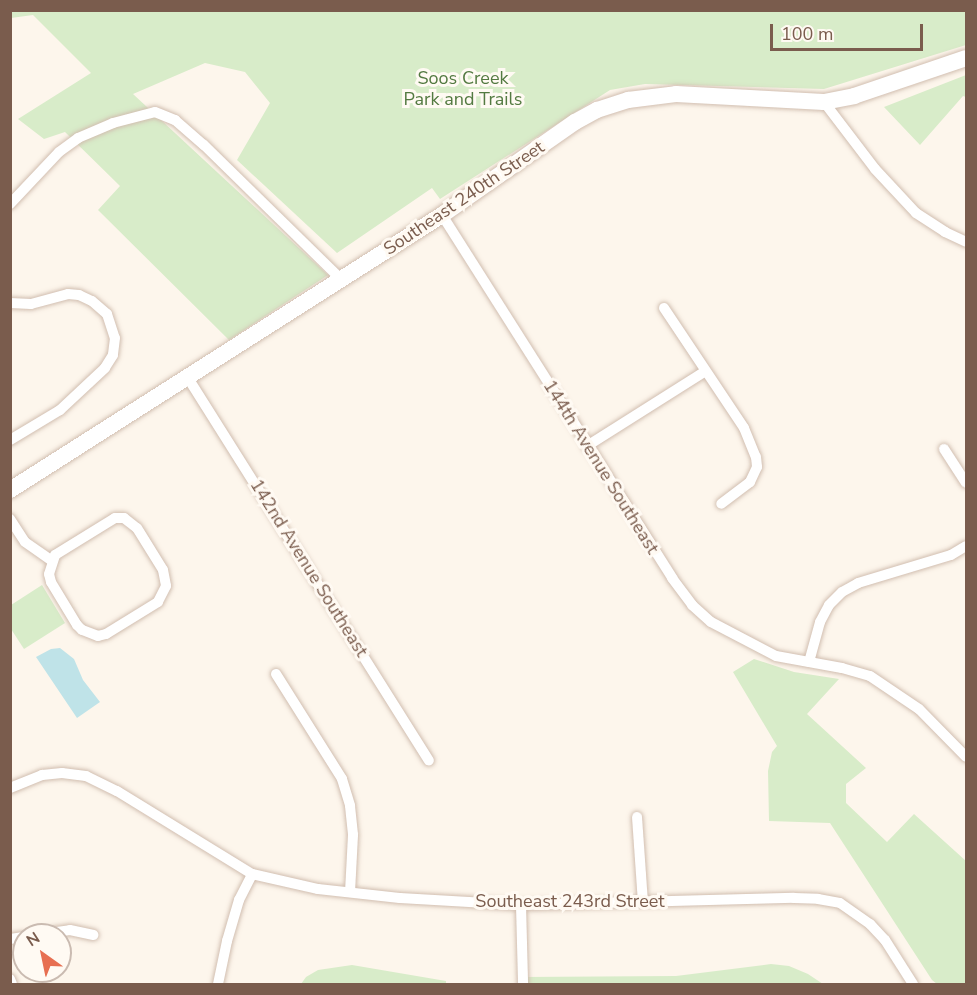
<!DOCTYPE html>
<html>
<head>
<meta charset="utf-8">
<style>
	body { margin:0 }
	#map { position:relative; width:977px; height:995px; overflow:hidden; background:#fdf6ec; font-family:"Nunito Sans",sans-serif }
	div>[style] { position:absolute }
	.green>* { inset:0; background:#d8ecc9 }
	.water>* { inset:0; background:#bfe3e8 }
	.roads { filter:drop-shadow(0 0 2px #d1beb0) drop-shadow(0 0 2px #d1beb0) }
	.street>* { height:10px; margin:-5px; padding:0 5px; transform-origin:5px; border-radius:5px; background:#fff }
	.secondary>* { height:16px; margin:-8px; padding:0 8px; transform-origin:8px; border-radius:8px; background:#fff }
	span { translate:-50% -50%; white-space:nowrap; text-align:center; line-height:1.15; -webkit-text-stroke:6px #fffaf3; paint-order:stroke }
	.park-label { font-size:18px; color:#537a41 }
	.street-label { font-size:18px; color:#7a5c4d }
	.frame { position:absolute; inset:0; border:12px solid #7a5c4d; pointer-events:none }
	.north { position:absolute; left:12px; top:923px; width:60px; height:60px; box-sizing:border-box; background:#fffaf3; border:2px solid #cabbb1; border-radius:50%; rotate:327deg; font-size:16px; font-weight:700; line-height:24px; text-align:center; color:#7a5c4d }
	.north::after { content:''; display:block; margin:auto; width:21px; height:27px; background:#e76f51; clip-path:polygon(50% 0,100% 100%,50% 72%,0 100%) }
	.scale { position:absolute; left:770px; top:24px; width:153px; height:27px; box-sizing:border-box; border:3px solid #7a5c4d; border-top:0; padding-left:8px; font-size:18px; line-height:21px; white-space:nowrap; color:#7a5c4d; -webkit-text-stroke:4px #fffaf3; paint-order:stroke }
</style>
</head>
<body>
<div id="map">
	<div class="green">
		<div style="clip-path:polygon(966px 10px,966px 45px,824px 89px,645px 84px,610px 90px,440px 199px,432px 188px,337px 253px,237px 160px,270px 103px,245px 72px,205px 63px,133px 94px,328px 275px,229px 340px,98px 210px,120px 186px,65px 132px,44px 139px,18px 119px,91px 73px,33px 15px,11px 18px,10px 11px)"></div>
		<div style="clip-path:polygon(966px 75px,966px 97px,963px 96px,920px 145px,884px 107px)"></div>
		<div style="clip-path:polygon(42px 585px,65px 623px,24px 649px,11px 629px,11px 605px)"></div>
		<div style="clip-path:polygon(754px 659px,794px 672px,839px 679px,807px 714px,866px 768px,846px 784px,846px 803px,887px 842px,914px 814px,966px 861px,966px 984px,937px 984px,932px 980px,830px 823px,769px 821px,768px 771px,772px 752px,777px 746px,733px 672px)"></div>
		<div style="clip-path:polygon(771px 964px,789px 966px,808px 974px,823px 984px,523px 984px,522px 977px,676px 976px)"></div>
		<div style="clip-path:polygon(352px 965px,446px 981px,446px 984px,301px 984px,306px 977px,318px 970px)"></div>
	</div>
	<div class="water">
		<div style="clip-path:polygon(60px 648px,74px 659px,83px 680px,100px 702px,77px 718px,36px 657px,51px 649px)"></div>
	</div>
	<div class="roads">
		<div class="street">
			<div style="left:824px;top:102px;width:84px;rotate:52.7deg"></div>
			<div style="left:875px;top:169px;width:60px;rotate:47deg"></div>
			<div style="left:916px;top:213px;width:35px;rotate:33deg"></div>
			<div style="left:945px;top:232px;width:23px;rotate:25deg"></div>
			<div style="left:10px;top:204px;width:71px;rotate:-46.7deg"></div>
			<div style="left:59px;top:152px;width:24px;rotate:-36deg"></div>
			<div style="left:78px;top:138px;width:38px;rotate:-23deg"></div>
			<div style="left:113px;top:123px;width:43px;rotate:-14.7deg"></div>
			<div style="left:155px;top:112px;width:22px;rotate:22deg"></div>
			<div style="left:175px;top:120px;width:38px;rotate:41deg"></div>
			<div style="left:204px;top:145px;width:192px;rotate:44.4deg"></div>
			<div style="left:442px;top:215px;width:430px;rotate:57.6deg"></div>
			<div style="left:672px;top:578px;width:34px;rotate:53deg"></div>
			<div style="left:692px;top:605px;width:25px;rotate:42deg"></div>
			<div style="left:711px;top:622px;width:73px;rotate:27.6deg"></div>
			<div style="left:776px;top:656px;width:67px;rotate:10.3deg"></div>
			<div style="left:842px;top:668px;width:29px;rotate:16deg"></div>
			<div style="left:870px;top:676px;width:59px;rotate:34deg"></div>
			<div style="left:919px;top:709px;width:67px;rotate:45.6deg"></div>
			<div style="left:10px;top:303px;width:21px;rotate:3deg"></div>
			<div style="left:31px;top:304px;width:38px;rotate:-15deg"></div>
			<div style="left:68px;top:294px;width:11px;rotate:5deg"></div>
			<div style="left:79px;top:295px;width:14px;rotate:25deg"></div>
			<div style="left:92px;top:301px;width:20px;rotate:41deg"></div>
			<div style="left:107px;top:314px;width:25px;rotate:72deg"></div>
			<div style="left:115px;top:338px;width:17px;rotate:97deg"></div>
			<div style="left:113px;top:355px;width:15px;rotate:122deg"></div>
			<div style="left:105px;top:368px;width:62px;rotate:137deg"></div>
			<div style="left:60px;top:410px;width:58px;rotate:149deg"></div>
			<div style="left:664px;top:308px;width:144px;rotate:56.3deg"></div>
			<div style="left:744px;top:428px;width:31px;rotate:68deg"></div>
			<div style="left:756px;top:457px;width:10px;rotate:84deg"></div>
			<div style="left:757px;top:467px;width:17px;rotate:115deg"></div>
			<div style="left:750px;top:482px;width:36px;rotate:143deg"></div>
			<div style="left:188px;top:378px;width:452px;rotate:57.8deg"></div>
			<div style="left:587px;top:446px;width:138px;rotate:-32.3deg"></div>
			<div style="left:944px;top:449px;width:40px;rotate:57.1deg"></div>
			<div style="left:115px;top:518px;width:9px"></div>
			<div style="left:124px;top:518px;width:16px;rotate:38deg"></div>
			<div style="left:137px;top:528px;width:49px;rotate:58.2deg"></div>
			<div style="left:163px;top:570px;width:16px;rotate:79deg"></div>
			<div style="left:166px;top:586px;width:18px;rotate:117deg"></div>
			<div style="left:158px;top:602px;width:61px;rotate:148.4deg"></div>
			<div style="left:106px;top:634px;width:8px;rotate:166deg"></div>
			<div style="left:98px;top:636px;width:17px;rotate:-159deg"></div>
			<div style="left:82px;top:630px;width:7px;rotate:-135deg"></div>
			<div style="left:77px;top:625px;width:50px;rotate:-121.2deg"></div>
			<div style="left:51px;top:582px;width:8px;rotate:-104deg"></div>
			<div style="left:49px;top:574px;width:20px;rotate:-72deg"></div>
			<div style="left:55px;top:555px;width:70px;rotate:-31.7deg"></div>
			<div style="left:10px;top:519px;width:27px;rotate:57deg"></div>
			<div style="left:25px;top:542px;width:33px;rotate:35deg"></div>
			<div style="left:809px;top:662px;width:41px;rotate:-74.6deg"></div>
			<div style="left:820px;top:622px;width:19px;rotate:-62deg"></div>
			<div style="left:829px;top:605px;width:18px;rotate:-45deg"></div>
			<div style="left:842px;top:592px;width:18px;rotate:-29deg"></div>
			<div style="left:858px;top:583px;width:97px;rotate:-16.8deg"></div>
			<div style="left:951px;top:555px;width:17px;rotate:-31deg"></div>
			<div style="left:276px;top:674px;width:124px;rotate:57.8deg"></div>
			<div style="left:342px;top:779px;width:28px;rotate:73deg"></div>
			<div style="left:350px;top:806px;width:29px;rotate:84deg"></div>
			<div style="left:353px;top:835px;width:57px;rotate:93deg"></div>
			<div style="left:10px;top:788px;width:35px;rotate:-22deg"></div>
			<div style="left:42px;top:775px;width:20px;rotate:-6deg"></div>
			<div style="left:62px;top:773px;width:24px;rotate:7deg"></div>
			<div style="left:86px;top:776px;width:34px;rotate:26deg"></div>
			<div style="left:117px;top:791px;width:158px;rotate:31.6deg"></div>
			<div style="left:252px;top:874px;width:68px;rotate:12.8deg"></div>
			<div style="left:318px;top:889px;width:82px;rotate:6.3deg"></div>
			<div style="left:400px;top:898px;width:121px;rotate:3.3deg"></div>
			<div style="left:521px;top:905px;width:273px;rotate:-1.5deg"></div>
			<div style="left:794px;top:898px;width:24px;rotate:2deg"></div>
			<div style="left:818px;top:899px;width:22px;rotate:10deg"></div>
			<div style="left:840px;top:903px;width:37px;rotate:35deg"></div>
			<div style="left:870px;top:924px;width:22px;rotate:47deg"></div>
			<div style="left:885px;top:940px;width:52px;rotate:57.5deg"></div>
			<div style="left:637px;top:817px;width:85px;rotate:86deg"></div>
			<div style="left:521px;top:905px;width:79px;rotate:88.5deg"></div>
			<div style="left:35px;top:935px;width:35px;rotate:-8deg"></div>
			<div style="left:70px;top:930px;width:24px;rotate:12deg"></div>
			<div style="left:10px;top:939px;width:14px;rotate:-8deg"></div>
			<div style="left:10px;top:979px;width:5px;rotate:68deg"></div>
			<div style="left:218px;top:984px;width:44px;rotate:-78.2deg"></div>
			<div style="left:227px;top:941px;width:43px;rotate:-73.7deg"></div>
			<div style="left:239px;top:900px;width:29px;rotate:-63deg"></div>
		</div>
		<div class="secondary">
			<div style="left:10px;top:490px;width:512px;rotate:-32.48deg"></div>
			<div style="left:442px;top:215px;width:162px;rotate:-35deg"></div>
			<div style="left:575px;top:122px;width:25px;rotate:-29deg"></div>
			<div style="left:597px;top:110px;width:33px;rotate:-18deg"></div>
			<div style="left:628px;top:100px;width:48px;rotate:-7.1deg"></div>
			<div style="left:676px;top:94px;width:148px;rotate:3.1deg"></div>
			<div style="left:824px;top:102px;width:31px;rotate:-11deg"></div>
			<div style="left:854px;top:96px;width:118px;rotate:-18.7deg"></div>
		</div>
	</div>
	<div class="park-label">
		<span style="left:463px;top:89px">Soos Creek<br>Park and Trails</span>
	</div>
	<div class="street-label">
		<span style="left:464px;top:198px;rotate:-34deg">Southeast 240th Street</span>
		<span style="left:601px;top:467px;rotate:58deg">144th Avenue Southeast</span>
		<span style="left:309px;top:568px;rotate:58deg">142nd Avenue Southeast</span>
		<span style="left:570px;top:901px">Southeast 243rd Street</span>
	</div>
	<div class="frame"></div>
	<div class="north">N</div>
	<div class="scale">100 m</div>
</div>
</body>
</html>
